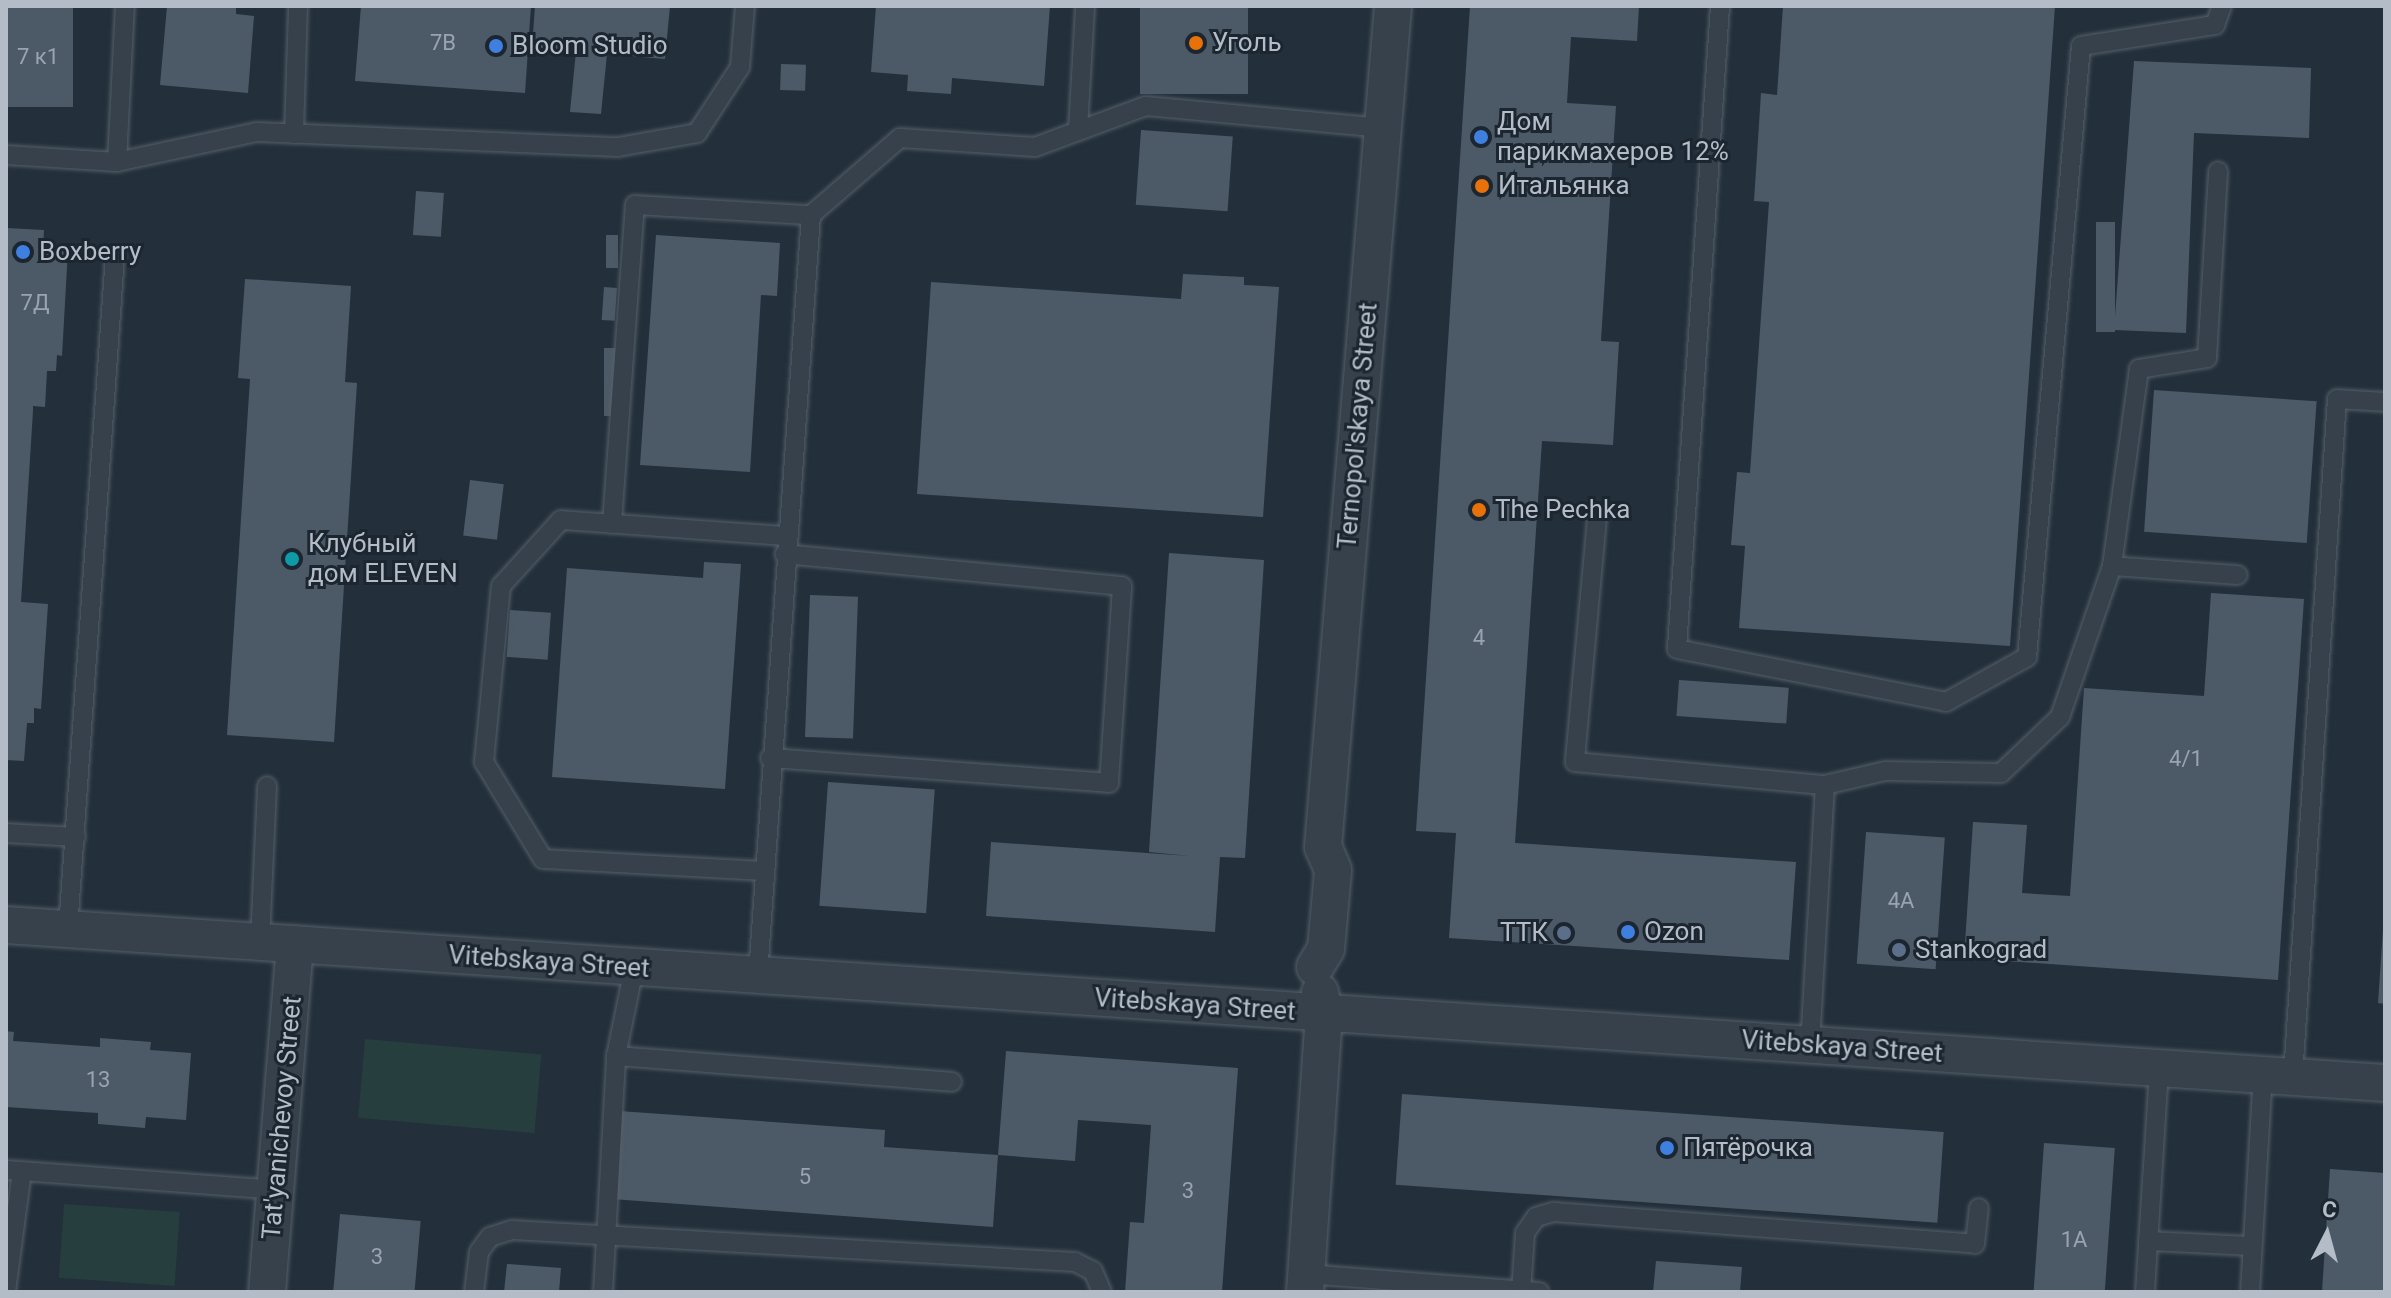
<!DOCTYPE html>
<html>
<head>
<meta charset="utf-8">
<style>
	body { margin:0 }
	#map { position:relative; width:2391px; height:1298px; overflow:hidden; background:#23303b; font-family:Roboto,sans-serif }
	div>[style] { position:absolute }
	.green>* { inset:0; background:#263e3d; transform-origin:0 0 }
	.building>* { inset:0; background:#4c5a67; transform-origin:0 0 }
	.roads { filter:drop-shadow(0 0 2px #555f69) drop-shadow(0 0 2px #555f69) }
	.lane>* { height:18px; margin:-9px; padding:0 9px; transform-origin:9px; border-radius:9px; background:#37414b }
	.street>* { height:36px; margin:-18px; padding:0 18px; transform-origin:18px; border-radius:18px; background:#37414b }
	.dots>* { width:22px; height:22px; translate:-50% -50%; box-sizing:border-box; border:4px solid #1c2630; border-radius:50% }
	span { translate:-50% -50%; white-space:nowrap; text-align:center; line-height:1.15; -webkit-text-stroke:6px #1c2630; paint-order:stroke }
	.number-label { font-size:22px; color:#99a4af }
	.number-label span { -webkit-text-stroke-width:0 }
	.poi-label { font-size:26px; color:#b3bcc7 }
	.left { translate:0 -50%; text-align:left }
	.right { translate:-100% -50%; text-align:right }
	.street-label { font-size:26px; color:#b3bcc7 }
	.frame { position:absolute; inset:0; border:8px solid #b3bcc7; pointer-events:none }
	.north { position:absolute; left:2287px; top:1194px; width:80px; height:80px; -webkit-text-stroke:6px #1c2630; paint-order:stroke; rotate:6deg; font-size:22px; font-weight:700; line-height:32px; text-align:center; color:#b3bcc7 }
	.north::after { content:''; display:block; margin:auto; width:28px; height:36px; background:#b3bcc7; clip-path:polygon(50% 0,100% 100%,50% 72%,0 100%) }
</style>
</head>
<body>
<div id="map">
	<div class="green">
		<div style="left:365px;top:1039px;width:177px;height:79px;rotate:5deg"></div>
		<div style="left:64px;top:1204px;width:116px;height:74px;rotate:4deg"></div>
	</div>
	<div class="building">
		<div style="left:6px;top:6px;width:67px;height:101px"></div>
		<div style="clip-path:polygon(167px 6px,236px 6px,236px 14px,254px 16px,248px 93px,160px 85px)"></div>
		<div style="clip-path:polygon(361px 6px,531px 6px,525px 93px,355px 81px)"></div>
		<div style="clip-path:polygon(535px 6px,670px 6px,665px 59px,607px 54px,601px 114px,570px 112px,576px 51px,532px 47px)"></div>
		<div style="clip-path:polygon(876px 6px,1050px 6px,1044px 86px,952px 78px,951px 94px,907px 91px,908px 75px,871px 72px)"></div>
		<div style="left:1140px;top:6px;width:108px;height:88px"></div>
		<div style="clip-path:polygon(1470px 6px,1639px 6px,1637px 41px,1571px 37px,1567px 103px,1616px 106px,1601px 341px,1619px 342px,1613px 445px,1542px 441px,1515px 843px,1796px 862px,1789px 960px,1449px 938px,1456px 833px,1416px 831px)"></div>
		<div style="clip-path:polygon(1783px 6px,2055px 6px,2010px 646px,1739px 628px,1745px 546px,1731px 545px,1737px 472px,1750px 473px,1769px 202px,1754px 201px,1761px 93px,1777px 95px)"></div>
		<div style="clip-path:polygon(2134px 61px,2311px 68px,2309px 138px,2194px 133px,2186px 333px,2114px 330px)"></div>
		<div style="left:781px;top:64px;width:25px;height:26px;rotate:2deg"></div>
		<div style="left:1141px;top:130px;width:92px;height:75px;rotate:4deg"></div>
		<div style="left:416px;top:191px;width:28px;height:44px;rotate:4deg"></div>
		<div style="left:2096px;top:222px;width:19px;height:110px"></div>
		<div style="clip-path:polygon(6px 228px,44px 230px,43px 248px,68px 250px,62px 356px,57px 355px,56px 371px,47px 371px,45px 407px,33px 406px,33px 411px,21px 602px,48px 604px,41px 709px,34px 708px,34px 723px,27px 723px,24px 761px,6px 760px)"></div>
		<div style="left:606px;top:235px;width:12px;height:33px"></div>
		<div style="clip-path:polygon(656px 235px,780px 243px,777px 296px,761px 295px,750px 472px,640px 465px)"></div>
		<div style="clip-path:polygon(1183px 274px,1244px 277px,1244px 285px,1279px 287px,1263px 517px,917px 494px,931px 282px,1181px 299px)"></div>
		<div style="clip-path:polygon(245px 279px,351px 286px,345px 382px,357px 383px,334px 742px,227px 735px,250px 379px,238px 378px)"></div>
		<div style="left:604px;top:287px;width:13px;height:33px;rotate:4deg"></div>
		<div style="left:604px;top:348px;width:13px;height:68px"></div>
		<div style="left:2154px;top:390px;width:163px;height:142px;rotate:4deg"></div>
		<div style="left:470px;top:480px;width:34px;height:56px;rotate:7deg"></div>
		<div style="clip-path:polygon(1169px 553px,1264px 560px,1245px 858px,1220px 857px,1215px 932px,986px 916px,991px 842px,1190px 856px,1149px 852px)"></div>
		<div style="clip-path:polygon(704px 562px,741px 564px,725px 789px,552px 777px,567px 568px,703px 578px)"></div>
		<div style="clip-path:polygon(2211px 593px,2304px 599px,2278px 980px,1964px 958px,1973px 822px,2027px 825px,2022px 893px,2070px 896px,2084px 688px,2204px 696px)"></div>
		<div style="left:810px;top:595px;width:48px;height:142px;rotate:2deg"></div>
		<div style="left:510px;top:610px;width:41px;height:47px;rotate:4deg"></div>
		<div style="left:1679px;top:680px;width:110px;height:36px;rotate:4deg"></div>
		<div style="left:828px;top:782px;width:107px;height:124px;rotate:4deg"></div>
		<div style="left:1866px;top:832px;width:79px;height:132px;rotate:4deg"></div>
		<div style="clip-path:polygon(2383px 929px,2385px 929px,2385px 1004px,2378px 1003px)"></div>
		<div style="clip-path:polygon(6px 1031px,14px 1032px,13px 1041px,100px 1047px,100px 1038px,151px 1042px,150px 1050px,191px 1053px,186px 1120px,146px 1117px,145px 1128px,98px 1124px,98px 1113px,6px 1107px)"></div>
		<div style="clip-path:polygon(1006px 1051px,1238px 1068px,1222px 1292px,1125px 1292px,1130px 1222px,1144px 1223px,1151px 1125px,1078px 1120px,1075px 1161px,998px 1155px)"></div>
		<div style="left:1402px;top:1094px;width:543px;height:91px;rotate:4deg"></div>
		<div style="clip-path:polygon(619px 1111px,885px 1130px,884px 1147px,998px 1155px,993px 1227px,612px 1199px)"></div>
		<div style="left:2044px;top:1143px;width:71px;height:149px;rotate:4deg"></div>
		<div style="clip-path:polygon(2330px 1169px,2385px 1173px,2385px 1292px,2322px 1292px)"></div>
		<div style="left:340px;top:1214px;width:81px;height:78px;rotate:5deg"></div>
		<div style="clip-path:polygon(1656px 1261px,1742px 1267px,1740px 1292px,1653px 1292px)"></div>
		<div style="clip-path:polygon(507px 1264px,561px 1268px,559px 1292px,504px 1292px)"></div>
	</div>
	<div class="roads">
		<div class="lane">
			<div style="left:1720px;top:6px;width:644px;rotate:93.83deg"></div>
			<div style="left:1677px;top:649px;width:274px;rotate:11.1deg"></div>
			<div style="left:1946px;top:702px;width:93px;rotate:-29.1deg"></div>
			<div style="left:2027px;top:657px;width:613px;rotate:-84.95deg"></div>
			<div style="left:2081px;top:46px;width:136px;rotate:-8.9deg"></div>
			<div style="left:2215px;top:25px;width:20px;rotate:-70deg"></div>
			<div style="left:1078px;top:129px;width:123px;rotate:-86.7deg"></div>
			<div style="left:294px;top:134px;width:128px;rotate:-88.2deg"></div>
			<div style="left:6px;top:155px;width:111px;rotate:3.6deg"></div>
			<div style="left:117px;top:162px;width:143px;rotate:-12.1deg"></div>
			<div style="left:257px;top:132px;width:361px;rotate:2.4deg"></div>
			<div style="left:618px;top:147px;width:80px;rotate:-10deg"></div>
			<div style="left:697px;top:133px;width:79px;rotate:-56.9deg"></div>
			<div style="left:740px;top:67px;width:61px;rotate:-85.3deg"></div>
			<div style="left:117px;top:162px;width:156px;rotate:-87.1deg"></div>
			<div style="left:1597px;top:518px;width:245px;rotate:95.2deg"></div>
			<div style="left:1575px;top:762px;width:251px;rotate:5.3deg"></div>
			<div style="left:1825px;top:785px;width:62px;rotate:-13.1deg"></div>
			<div style="left:1885px;top:771px;width:116px;rotate:1deg"></div>
			<div style="left:2001px;top:773px;width:81px;rotate:-43.5deg"></div>
			<div style="left:2060px;top:717px;width:160px;rotate:-71deg"></div>
			<div style="left:2112px;top:566px;width:199px;rotate:-82.2deg"></div>
			<div style="left:2139px;top:369px;width:69px;rotate:-9.2deg"></div>
			<div style="left:2207px;top:358px;width:187px;rotate:-86.6deg"></div>
			<div style="left:612px;top:524px;width:320px;rotate:-85.9deg"></div>
			<div style="left:635px;top:205px;width:176px;rotate:3.3deg"></div>
			<div style="left:2112px;top:566px;width:126px;rotate:4.1deg"></div>
			<div style="left:770px;top:758px;width:340px;rotate:4.2deg"></div>
			<div style="left:1109px;top:783px;width:197px;rotate:-86.2deg"></div>
			<div style="left:1122px;top:586px;width:339px;rotate:-174.6deg"></div>
			<div style="left:6px;top:833px;width:70px;rotate:3.3deg"></div>
			<div style="left:764px;top:871px;width:221px;rotate:-176.9deg"></div>
			<div style="left:543px;top:859px;width:114px;rotate:-121.3deg"></div>
			<div style="left:484px;top:762px;width:177px;rotate:-84.5deg"></div>
			<div style="left:501px;top:586px;width:89px;rotate:-47.7deg"></div>
			<div style="left:561px;top:520px;width:226px;rotate:4.1deg"></div>
			<div style="left:68px;top:929px;width:675px;rotate:-86.01deg"></div>
			<div style="left:260px;top:941px;width:155px;rotate:-87.4deg"></div>
			<div style="left:758px;top:975px;width:762px;rotate:-86.01deg"></div>
			<div style="left:811px;top:215px;width:118px;rotate:-40.9deg"></div>
			<div style="left:900px;top:138px;width:135px;rotate:3.8deg"></div>
			<div style="left:1035px;top:147px;width:118px;rotate:-20.3deg"></div>
			<div style="left:1146px;top:106px;width:238px;rotate:5.3deg"></div>
			<div style="left:1810px;top:1045px;width:260px;rotate:-86.7deg"></div>
			<div style="left:616px;top:1056px;width:337px;rotate:4.4deg"></div>
			<div style="left:2293px;top:1077px;width:679px;rotate:-86.29deg"></div>
			<div style="left:2337px;top:399px;width:48px;rotate:3.6deg"></div>
			<div style="left:6px;top:1170px;width:271px;rotate:4.2deg"></div>
			<div style="left:2148px;top:1241px;width:104px;rotate:2.8deg"></div>
			<div style="left:1306px;top:1274px;width:234px;rotate:4.4deg"></div>
			<div style="left:6px;top:1292px;width:122px;rotate:-82.5deg"></div>
			<div style="left:474px;top:1292px;width:40px;rotate:-82.9deg"></div>
			<div style="left:479px;top:1252px;width:19px;rotate:-54deg"></div>
			<div style="left:490px;top:1237px;width:23px;rotate:-18deg"></div>
			<div style="left:512px;top:1230px;width:564px;rotate:3.25deg"></div>
			<div style="left:1075px;top:1262px;width:20px;rotate:27deg"></div>
			<div style="left:1093px;top:1271px;width:23px;rotate:67deg"></div>
			<div style="left:603px;top:1292px;width:236px;rotate:-86.8deg"></div>
			<div style="left:616px;top:1056px;width:90px;rotate:-78.4deg"></div>
			<div style="left:1521px;top:1292px;width:59px;rotate:-86.1deg"></div>
			<div style="left:1525px;top:1233px;width:19px;rotate:-55deg"></div>
			<div style="left:1536px;top:1217px;width:19px;rotate:-16deg"></div>
			<div style="left:1554px;top:1212px;width:422px;rotate:4.3deg"></div>
			<div style="left:1975px;top:1244px;width:36px;rotate:-84deg"></div>
			<div style="left:2145px;top:1292px;width:224px;rotate:-86.4deg"></div>
			<div style="left:2250px;top:1292px;width:217px;rotate:-86.6deg"></div>
		</div>
		<div class="street">
			<div style="left:6px;top:925px;width:2384px;rotate:3.8deg"></div>
			<div style="left:1315px;top:967px;width:21px;rotate:-59deg"></div>
			<div style="left:1326px;top:949px;width:79px;rotate:-84.9deg"></div>
			<div style="left:1333px;top:870px;width:25px;rotate:-113deg"></div>
			<div style="left:1323px;top:847px;width:844px;rotate:-85.24deg"></div>
			<div style="left:267px;top:1292px;width:349px;rotate:-85.4deg"></div>
			<div style="left:1305px;top:1292px;width:280px;rotate:-86.1deg"></div>
			<div style="left:1324px;top:1013px;width:21px;rotate:-101deg"></div>
		</div>
	</div>
	<div class="dots">
		<div style="left:1196px;top:43px;background:#e8710a"></div>
		<div style="left:496px;top:46px;background:#3f7fe0"></div>
		<div style="left:1481px;top:137px;background:#3f7fe0"></div>
		<div style="left:1482px;top:186px;background:#e8710a"></div>
		<div style="left:23px;top:252px;background:#3f7fe0"></div>
		<div style="left:1479px;top:510px;background:#e8710a"></div>
		<div style="left:292px;top:559px;background:#0f9aa8"></div>
		<div style="left:1628px;top:932px;background:#3f7fe0"></div>
		<div style="left:1564px;top:933px;background:#5c6f8a"></div>
		<div style="left:1899px;top:950px;background:#5c6f8a"></div>
		<div style="left:1667px;top:1148px;background:#3f7fe0"></div>
	</div>
	<div class="number-label">
		<span style="left:443px;top:43px">7В</span>
		<span style="left:38px;top:57px">7 к1</span>
		<span style="left:35px;top:303px">7Д</span>
		<span style="left:1479px;top:638px">4</span>
		<span style="left:2186px;top:759px">4/1</span>
		<span style="left:1901px;top:901px">4А</span>
		<span style="left:98px;top:1080px">13</span>
		<span style="left:805px;top:1177px">5</span>
		<span style="left:1188px;top:1191px">3</span>
		<span style="left:2074px;top:1240px">1А</span>
		<span style="left:377px;top:1257px">3</span>
	</div>
	<div class="poi-label">
		<span class="left" style="left:1212px;top:43px">Уголь</span>
		<span class="left" style="left:512px;top:46px">Bloom Studio</span>
		<span class="left" style="left:1497px;top:137px">Дом<br>парикмахеров 12%</span>
		<span class="left" style="left:1498px;top:186px">Итальянка</span>
		<span class="left" style="left:39px;top:252px">Boxberry</span>
		<span class="left" style="left:1495px;top:510px">The Pechka</span>
		<span class="left" style="left:308px;top:559px">Клубный<br>дом ELEVEN</span>
		<span class="left" style="left:1644px;top:932px">Ozon</span>
		<span class="right" style="left:1548px;top:933px">ТТК</span>
		<span class="left" style="left:1915px;top:950px">Stankograd</span>
		<span class="left" style="left:1683px;top:1148px">Пятёрочка</span>
	</div>
	<div class="street-label">
		<span style="left:1358px;top:426px;rotate:-85deg">Ternopol'skaya Street</span>
		<span style="left:549px;top:962px;rotate:4deg">Vitebskaya Street</span>
		<span style="left:1195px;top:1005px;rotate:4deg">Vitebskaya Street</span>
		<span style="left:1842px;top:1047px;rotate:4deg">Vitebskaya Street</span>
		<span style="left:282px;top:1118px;rotate:-85deg">Tat'yanichevoy Street</span>
	</div>
	<div class="frame"></div>
	<div class="north">С</div>
</div>
</body>
</html>
